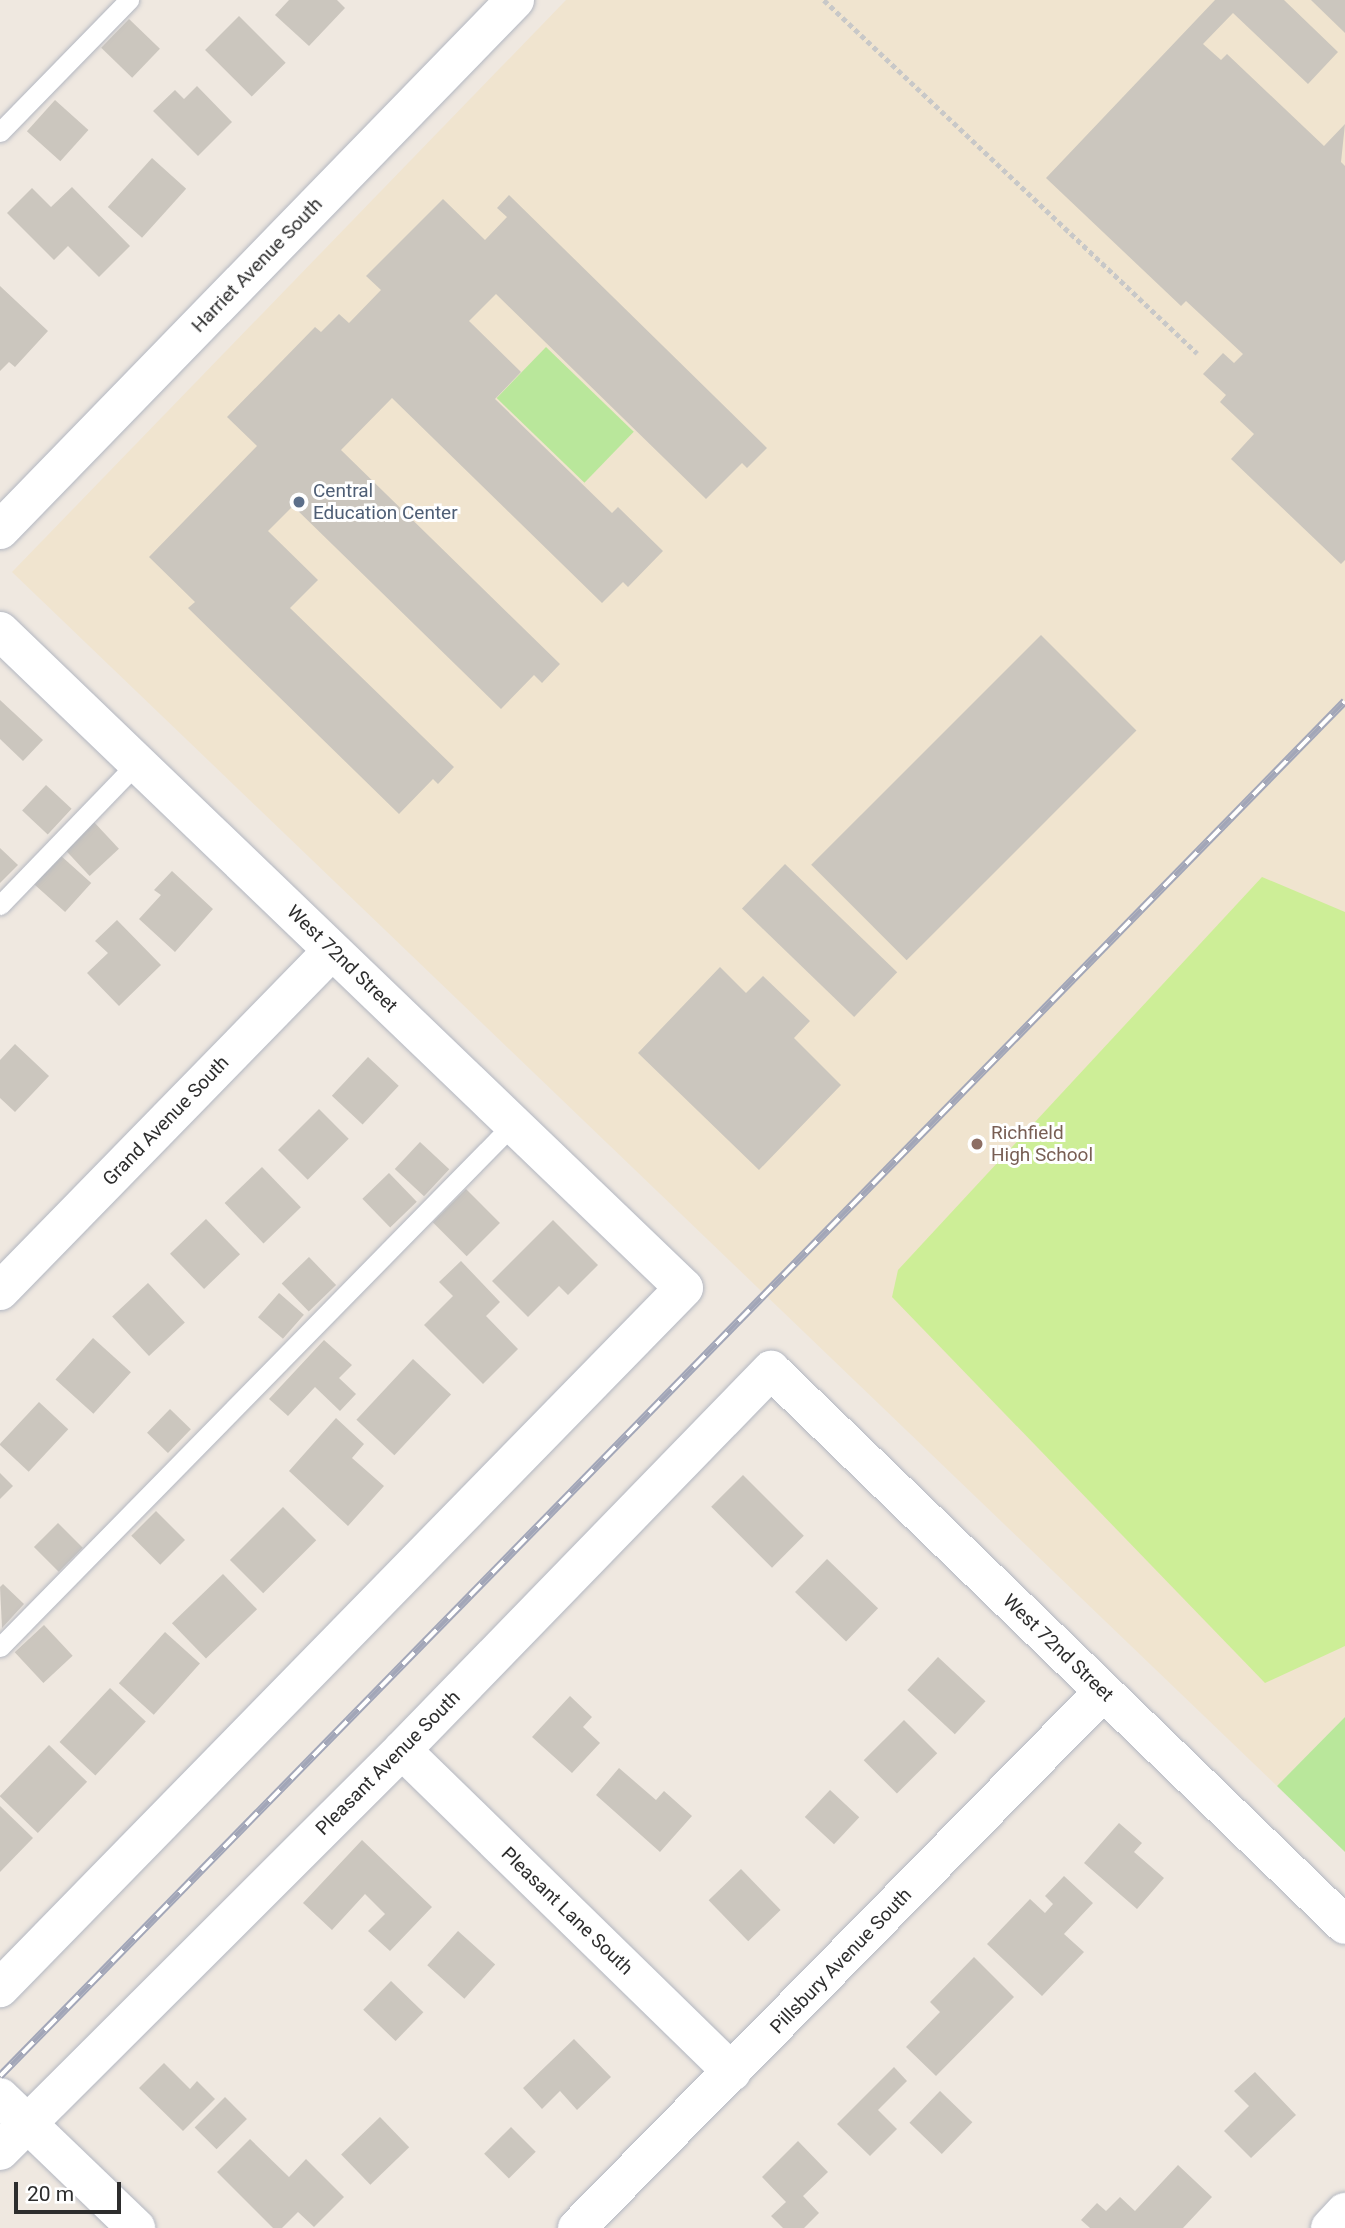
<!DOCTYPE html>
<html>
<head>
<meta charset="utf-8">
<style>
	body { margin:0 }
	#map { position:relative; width:1345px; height:2228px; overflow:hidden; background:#efe8e0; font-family:Roboto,sans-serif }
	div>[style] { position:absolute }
	.education>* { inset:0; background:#f0e4cf }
	.green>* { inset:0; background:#b9e79b; transform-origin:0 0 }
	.pitch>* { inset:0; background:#cdee97 }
	.building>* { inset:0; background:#cbc6be; transform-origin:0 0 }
	.path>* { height:4.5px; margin-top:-2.25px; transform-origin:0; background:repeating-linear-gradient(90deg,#c8c8c8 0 5px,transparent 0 8.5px) }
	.roads { filter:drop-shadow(0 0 2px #b3b7c1) drop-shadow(0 0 2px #b3b7c1) }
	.lane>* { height:19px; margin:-9.5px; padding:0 9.5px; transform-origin:9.5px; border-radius:9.5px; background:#fff }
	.street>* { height:38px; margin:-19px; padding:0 19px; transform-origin:19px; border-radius:19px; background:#fff }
	.secondary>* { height:38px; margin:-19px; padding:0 19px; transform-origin:19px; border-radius:19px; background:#fff }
	.rail>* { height:8px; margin-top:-4px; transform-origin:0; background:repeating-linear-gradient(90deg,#fff 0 16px,#a2a6b8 0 32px); box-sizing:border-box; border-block:2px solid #a2a6b8 }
	.dots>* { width:19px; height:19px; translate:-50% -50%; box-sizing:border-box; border:4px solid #fff; border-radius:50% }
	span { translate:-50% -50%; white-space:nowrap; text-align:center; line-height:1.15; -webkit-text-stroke:6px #fff; paint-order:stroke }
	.street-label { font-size:19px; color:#2d2d2d }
	.service-label { font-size:19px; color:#4e5e75 }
	.left { translate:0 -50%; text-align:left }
	.education-label { font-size:19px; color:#785e54 }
	.scale { position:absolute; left:14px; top:2182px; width:107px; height:32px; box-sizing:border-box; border:4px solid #2d2d2d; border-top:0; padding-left:9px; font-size:21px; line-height:24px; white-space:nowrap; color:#2d2d2d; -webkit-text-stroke:5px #fff; paint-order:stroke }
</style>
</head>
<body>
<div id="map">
	<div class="education">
		<div style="clip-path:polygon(566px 0,1345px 0,1345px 1717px,1277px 1786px,12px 572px)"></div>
	</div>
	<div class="green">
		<div style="left:546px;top:347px;width:122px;height:71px;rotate:44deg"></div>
		<div style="clip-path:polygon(1345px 1717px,1345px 1852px,1277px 1786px)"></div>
	</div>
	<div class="pitch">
		<div style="clip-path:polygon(1262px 877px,1345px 912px,1345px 1646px,1265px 1683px,892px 1297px,898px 1270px)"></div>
	</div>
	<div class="building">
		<div style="clip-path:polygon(289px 0,337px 0,345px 8px,309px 46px,275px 15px)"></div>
		<div style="clip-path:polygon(1215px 0,1284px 0,1338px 52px,1308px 84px,1233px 13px,1203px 44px,1221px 60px,1227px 54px,1324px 146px,1345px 124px,1341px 162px,1345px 166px,1345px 560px,1341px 564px,1231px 459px,1254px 434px,1220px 402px,1226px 395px,1203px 374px,1223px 353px,1234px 363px,1243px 354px,1186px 301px,1181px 306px,1046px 178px)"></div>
		<div style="clip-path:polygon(1311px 0,1345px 0,1345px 33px)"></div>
		<div style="left:239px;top:16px;width:66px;height:48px;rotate:45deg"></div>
		<div style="left:129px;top:19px;width:43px;height:40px;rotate:44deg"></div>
		<div style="clip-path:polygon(197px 86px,232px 122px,198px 156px,153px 111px,175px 90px,184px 99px)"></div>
		<div style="left:55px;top:100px;width:45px;height:42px;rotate:42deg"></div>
		<div style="left:152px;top:158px;width:46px;height:66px;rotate:42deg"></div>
		<div style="clip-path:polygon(72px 187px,130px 246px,99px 277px,68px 246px,54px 260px,7px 213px,32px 188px,51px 207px)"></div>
		<div style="clip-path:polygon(509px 195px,767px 448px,747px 468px,742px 463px,706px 499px,496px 294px,469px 321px,521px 372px,495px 399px,612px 513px,618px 507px,663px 551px,628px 587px,623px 582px,602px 603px,392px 398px,341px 450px,560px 664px,542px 683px,534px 675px,501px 709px,293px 506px,268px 531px,318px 580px,290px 608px,454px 767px,438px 784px,433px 779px,399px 814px,188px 608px,195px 602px,149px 557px,257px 446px,227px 417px,315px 327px,321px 332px,339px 314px,349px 323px,381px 290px,366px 276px,443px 199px,485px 240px,507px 217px,497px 208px)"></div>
		<div style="clip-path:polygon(0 286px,48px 331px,15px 367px,9px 362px,0 371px)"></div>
		<div style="left:1041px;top:635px;width:135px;height:325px;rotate:45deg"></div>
		<div style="clip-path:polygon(0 700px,43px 740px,23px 761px,0 739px)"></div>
		<div style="left:46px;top:785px;width:35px;height:35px;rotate:43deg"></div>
		<div style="left:93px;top:821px;width:38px;height:40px;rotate:47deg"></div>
		<div style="clip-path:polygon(0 848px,18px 865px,0 883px)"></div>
		<div style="left:60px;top:855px;width:42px;height:39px;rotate:42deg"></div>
		<div style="left:785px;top:864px;width:156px;height:62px;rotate:44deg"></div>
		<div style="clip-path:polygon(172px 871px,213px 909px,175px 952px,139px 919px,161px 895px,154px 890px)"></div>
		<div style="clip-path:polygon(117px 920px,161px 965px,119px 1006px,87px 973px,108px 953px,95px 941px)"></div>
		<div style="clip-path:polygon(720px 967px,746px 993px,763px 976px,810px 1021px,794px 1038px,841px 1085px,759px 1170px,638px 1053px)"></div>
		<div style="clip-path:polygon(15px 1044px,49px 1076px,15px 1112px,0 1098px,0 1060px)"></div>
		<div style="left:368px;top:1057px;width:42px;height:53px;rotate:43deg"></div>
		<div style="left:319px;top:1109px;width:42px;height:58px;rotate:45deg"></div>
		<div style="left:420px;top:1142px;width:40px;height:37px;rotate:43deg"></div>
		<div style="left:262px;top:1167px;width:56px;height:52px;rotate:46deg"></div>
		<div style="left:389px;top:1173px;width:40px;height:37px;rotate:46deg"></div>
		<div style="left:466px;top:1189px;width:48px;height:47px;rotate:45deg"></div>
		<div style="left:206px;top:1219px;width:49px;height:50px;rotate:46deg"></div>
		<div style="clip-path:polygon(553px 1220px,598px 1265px,568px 1295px,559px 1286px,528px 1317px,492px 1281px)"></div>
		<div style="left:309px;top:1257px;width:39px;height:38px;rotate:46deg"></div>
		<div style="clip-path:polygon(461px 1261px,500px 1302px,486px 1316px,518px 1349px,483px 1384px,424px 1325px,453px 1296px,439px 1282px)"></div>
		<div style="left:148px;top:1283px;width:54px;height:49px;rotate:47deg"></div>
		<div style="left:279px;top:1293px;width:33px;height:32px;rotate:41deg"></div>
		<div style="left:93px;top:1338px;width:51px;height:56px;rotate:42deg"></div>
		<div style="clip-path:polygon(324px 1340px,352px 1365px,339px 1378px,356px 1394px,340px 1411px,315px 1387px,288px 1416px,269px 1399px)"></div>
		<div style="left:413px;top:1359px;width:52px;height:83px;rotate:43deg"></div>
		<div style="left:39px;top:1402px;width:40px;height:58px;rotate:43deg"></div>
		<div style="left:170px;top:1409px;width:29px;height:33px;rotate:44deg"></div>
		<div style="clip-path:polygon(336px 1418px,364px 1444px,352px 1458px,384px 1486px,348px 1526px,289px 1471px)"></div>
		<div style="clip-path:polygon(0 1473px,13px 1486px,0 1499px)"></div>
		<div style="left:743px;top:1475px;width:86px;height:45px;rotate:45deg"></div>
		<div style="left:283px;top:1507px;width:47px;height:75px;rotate:45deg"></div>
		<div style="left:156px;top:1511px;width:41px;height:35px;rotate:45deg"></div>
		<div style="left:58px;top:1523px;width:35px;height:34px;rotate:45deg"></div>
		<div style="left:827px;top:1559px;width:71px;height:46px;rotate:44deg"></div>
		<div style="left:223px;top:1574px;width:49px;height:71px;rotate:46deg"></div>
		<div style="clip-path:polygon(3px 1584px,24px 1604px,2px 1628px,0 1587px)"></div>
		<div style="left:44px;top:1625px;width:42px;height:40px;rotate:47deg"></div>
		<div style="left:165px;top:1632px;width:47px;height:69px;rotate:42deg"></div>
		<div style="left:938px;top:1657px;width:65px;height:45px;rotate:43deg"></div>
		<div style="left:110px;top:1688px;width:49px;height:74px;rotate:43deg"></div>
		<div style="clip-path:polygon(570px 1696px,592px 1717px,583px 1727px,600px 1743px,572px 1773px,532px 1737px)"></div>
		<div style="left:904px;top:1720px;width:47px;height:57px;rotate:45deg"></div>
		<div style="left:49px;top:1745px;width:53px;height:71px;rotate:44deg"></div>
		<div style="clip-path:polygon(619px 1768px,656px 1800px,664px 1791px,692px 1816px,660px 1852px,596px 1795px)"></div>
		<div style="left:830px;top:1790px;width:40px;height:37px;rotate:43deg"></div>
		<div style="clip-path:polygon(0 1806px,33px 1838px,0 1872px)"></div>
		<div style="clip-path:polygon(1119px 1823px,1142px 1843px,1134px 1852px,1164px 1878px,1137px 1909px,1084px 1863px)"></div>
		<div style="clip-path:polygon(362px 1840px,432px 1907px,390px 1951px,368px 1931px,385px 1914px,365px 1894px,332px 1930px,303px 1903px)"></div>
		<div style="left:741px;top:1869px;width:57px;height:45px;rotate:46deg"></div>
		<div style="clip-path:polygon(1064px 1876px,1093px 1903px,1064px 1934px,1084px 1952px,1042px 1996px,987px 1944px,1030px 1899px,1045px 1913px,1053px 1904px,1045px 1896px)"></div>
		<div style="left:458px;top:1931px;width:50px;height:46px;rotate:42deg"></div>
		<div style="clip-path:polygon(974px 1957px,1014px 1997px,936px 2076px,906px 2047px,940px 2012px,930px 2002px)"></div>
		<div style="left:391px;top:1981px;width:45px;height:40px;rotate:44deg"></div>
		<div style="clip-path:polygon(574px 2039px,611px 2077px,577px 2110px,560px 2091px,542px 2109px,523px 2088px)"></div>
		<div style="clip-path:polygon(164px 2063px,190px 2089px,197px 2081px,215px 2099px,183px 2131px,139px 2088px)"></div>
		<div style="clip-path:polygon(894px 2067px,907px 2081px,878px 2110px,897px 2129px,870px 2156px,837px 2124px)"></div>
		<div style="clip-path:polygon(1255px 2072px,1296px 2115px,1251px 2158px,1224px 2131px,1249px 2106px,1234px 2091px)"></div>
		<div style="left:940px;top:2091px;width:45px;height:44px;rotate:44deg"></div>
		<div style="left:225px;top:2097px;width:31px;height:43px;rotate:45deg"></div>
		<div style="left:380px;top:2117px;width:42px;height:54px;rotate:46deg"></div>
		<div style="left:511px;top:2127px;width:35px;height:38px;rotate:45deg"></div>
		<div style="clip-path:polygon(250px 2139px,289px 2177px,306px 2159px,344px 2197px,314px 2227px,298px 2212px,282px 2228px,273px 2228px,217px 2172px)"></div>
		<div style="clip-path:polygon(798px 2141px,828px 2172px,803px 2196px,819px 2213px,804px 2228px,783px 2228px,771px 2216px,786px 2202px,762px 2177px)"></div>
		<div style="clip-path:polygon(1178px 2165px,1212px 2197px,1183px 2228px,1090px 2228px,1081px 2220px,1097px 2203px,1106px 2211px,1120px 2197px,1135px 2211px)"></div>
	</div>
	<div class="path">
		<div style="left:824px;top:0;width:514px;rotate:43.42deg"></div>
	</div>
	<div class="roads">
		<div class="lane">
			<div style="left:0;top:132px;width:185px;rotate:-45.7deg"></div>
			<div style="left:0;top:905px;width:197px;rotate:-46deg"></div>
			<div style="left:0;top:1647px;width:733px;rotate:-45.55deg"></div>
		</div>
		<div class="street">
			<div style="left:0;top:530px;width:739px;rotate:-45.82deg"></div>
			<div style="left:0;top:631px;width:948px;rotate:43.85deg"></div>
			<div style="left:684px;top:1288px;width:979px;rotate:134.34deg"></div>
			<div style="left:0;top:1291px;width:475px;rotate:-45.7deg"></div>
			<div style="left:402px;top:1750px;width:461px;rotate:44.3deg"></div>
			<div style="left:0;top:2151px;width:568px;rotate:-44.93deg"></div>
			<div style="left:402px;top:1750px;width:530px;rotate:-45.84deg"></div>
			<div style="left:771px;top:1370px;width:798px;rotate:44.04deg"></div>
			<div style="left:577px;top:2228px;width:751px;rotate:-45.54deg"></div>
			<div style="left:1330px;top:2228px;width:22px;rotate:-47deg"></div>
		</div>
		<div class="secondary">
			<div style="left:0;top:2097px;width:189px;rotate:43.9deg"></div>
		</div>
	</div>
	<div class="rail">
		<div style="left:0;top:2076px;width:1923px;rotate:-45.63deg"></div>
	</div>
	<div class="dots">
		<div style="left:299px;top:502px;background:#5c6f8a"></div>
		<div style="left:977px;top:1144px;background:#8d6e63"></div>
	</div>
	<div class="street-label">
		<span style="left:257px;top:265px;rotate:-46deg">Harriet Avenue South</span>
		<span style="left:342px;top:959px;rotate:44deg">West 72nd Street</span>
		<span style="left:166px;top:1121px;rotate:-46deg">Grand Avenue South</span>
		<span style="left:1058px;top:1648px;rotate:44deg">West 72nd Street</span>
		<span style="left:388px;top:1763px;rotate:-45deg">Pleasant Avenue South</span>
		<span style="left:567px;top:1911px;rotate:44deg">Pleasant Lane South</span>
		<span style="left:841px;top:1961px;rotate:-46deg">Pillsbury Avenue South</span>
	</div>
	<div class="service-label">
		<span class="left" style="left:313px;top:502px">Central<br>Education Center</span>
	</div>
	<div class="education-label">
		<span class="left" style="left:991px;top:1144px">Richfield<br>High School</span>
	</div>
	<div class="scale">20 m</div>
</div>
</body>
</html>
